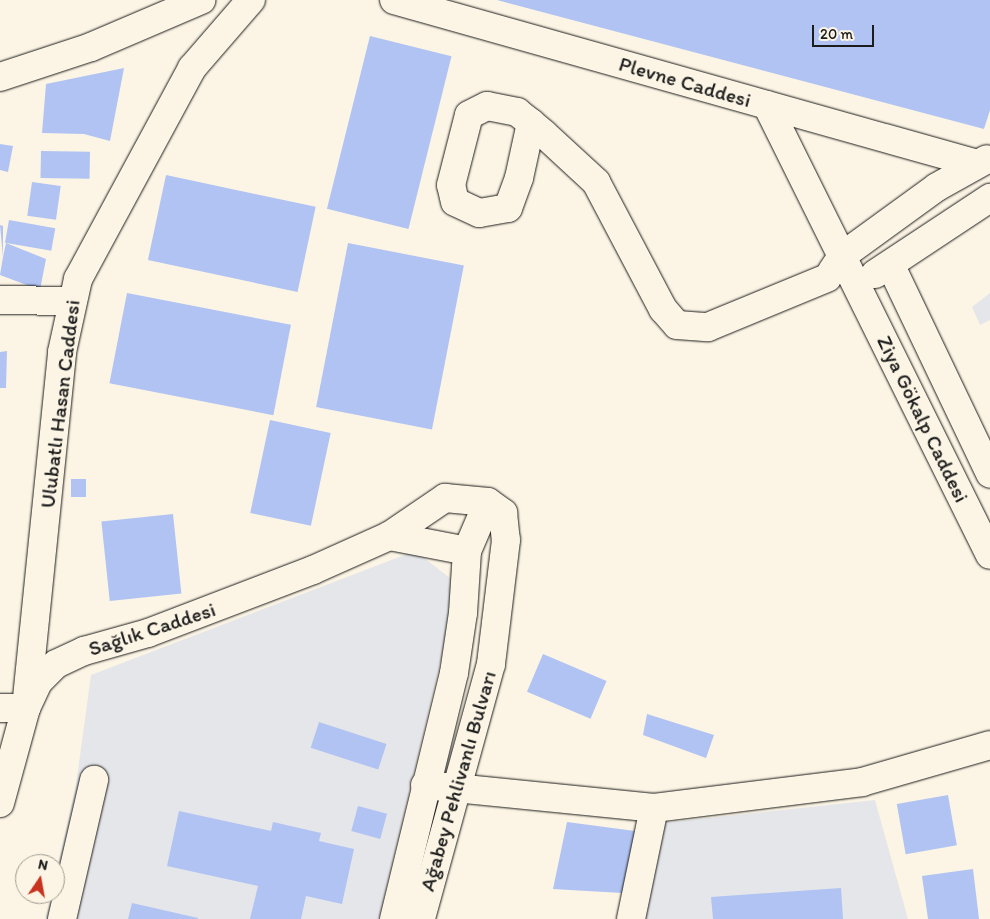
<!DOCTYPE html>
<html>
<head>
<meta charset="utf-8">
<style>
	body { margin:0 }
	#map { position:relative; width:990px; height:919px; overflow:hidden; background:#fcf5e5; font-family:Itim,sans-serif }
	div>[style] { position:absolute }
	.built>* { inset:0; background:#e5e6e9 }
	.building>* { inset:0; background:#b0c3f2; transform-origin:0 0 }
	.roads { filter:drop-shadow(0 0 1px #1c1c1c) drop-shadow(0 0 1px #1c1c1c) }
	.minor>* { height:28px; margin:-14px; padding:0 14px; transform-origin:14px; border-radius:14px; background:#fcf5e5 }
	span { translate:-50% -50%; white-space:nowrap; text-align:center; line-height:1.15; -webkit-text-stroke:4.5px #fcf5e5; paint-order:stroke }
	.street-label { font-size:21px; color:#1c1c1c }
	.north { position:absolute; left:15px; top:854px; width:50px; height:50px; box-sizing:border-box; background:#fcf5e5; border:1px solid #a29e95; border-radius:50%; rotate:12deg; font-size:14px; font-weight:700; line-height:20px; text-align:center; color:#1c1c1c }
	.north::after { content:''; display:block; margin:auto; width:18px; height:22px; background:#c8321e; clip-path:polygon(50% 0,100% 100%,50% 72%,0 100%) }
	.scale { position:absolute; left:812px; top:25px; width:62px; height:22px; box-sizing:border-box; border:2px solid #1c1c1c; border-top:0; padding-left:6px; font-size:15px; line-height:18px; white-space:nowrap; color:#1c1c1c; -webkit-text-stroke:4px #fcf5e5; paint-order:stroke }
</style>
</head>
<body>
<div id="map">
	<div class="built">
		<div style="clip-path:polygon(990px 293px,990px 320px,980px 325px,972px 307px)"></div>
		<div style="clip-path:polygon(415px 551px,459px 585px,379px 919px,46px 919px,52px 894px,55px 894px,55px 880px,76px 785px,91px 675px)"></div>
		<div style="clip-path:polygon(875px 800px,908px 919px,639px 919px,661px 823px)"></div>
	</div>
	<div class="building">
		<div style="clip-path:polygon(497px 0,990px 0,990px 110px,984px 129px)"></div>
		<div style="left:370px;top:36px;width:84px;height:178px;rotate:14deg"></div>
		<div style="clip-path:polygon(124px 68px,110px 141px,84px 134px,42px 133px,46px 84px)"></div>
		<div style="clip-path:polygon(0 144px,13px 146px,8px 172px,0 170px)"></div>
		<div style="left:41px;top:151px;width:49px;height:27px;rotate:1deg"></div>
		<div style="left:166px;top:175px;width:153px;height:87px;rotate:12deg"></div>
		<div style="left:32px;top:182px;width:29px;height:34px;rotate:8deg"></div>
		<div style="left:9px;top:220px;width:47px;height:23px;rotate:10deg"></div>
		<div style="clip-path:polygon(0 225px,3px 226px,3px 257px,6px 243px,46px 259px,40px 290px,0 275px,3px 257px)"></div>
		<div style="left:348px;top:243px;width:118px;height:167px;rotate:11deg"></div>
		<div style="left:127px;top:293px;width:167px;height:92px;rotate:11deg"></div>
		<div style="clip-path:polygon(7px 351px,6px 388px,0 388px,0 352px)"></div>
		<div style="left:270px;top:420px;width:62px;height:95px;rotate:12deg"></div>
		<div style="left:71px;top:479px;width:15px;height:18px"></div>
		<div style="left:173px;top:514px;width:80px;height:72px;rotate:84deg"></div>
		<div style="left:543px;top:654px;width:69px;height:41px;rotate:23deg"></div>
		<div style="clip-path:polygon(647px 714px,714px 735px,706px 758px,643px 735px)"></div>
		<div style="left:319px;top:722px;width:71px;height:27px;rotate:18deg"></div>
		<div style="left:948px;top:795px;width:51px;height:52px;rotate:80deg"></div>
		<div style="left:358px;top:806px;width:30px;height:26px;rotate:15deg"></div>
		<div style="clip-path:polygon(179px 811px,271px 831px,273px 822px,321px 833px,319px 841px,354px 849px,342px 904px,306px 896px,301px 919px,250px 919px,258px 886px,167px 866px)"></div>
		<div style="clip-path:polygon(567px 822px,635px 831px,622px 893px,553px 889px)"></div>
		<div style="clip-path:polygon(973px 869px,979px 919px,928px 919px,922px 876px)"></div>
		<div style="clip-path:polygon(841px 888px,843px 919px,713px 919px,711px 897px)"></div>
		<div style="clip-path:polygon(132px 903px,198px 918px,198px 919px,128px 919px)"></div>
	</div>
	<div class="roads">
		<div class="minor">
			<div style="left:394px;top:0;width:606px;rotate:15.71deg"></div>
			<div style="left:0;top:77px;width:96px;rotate:-18.2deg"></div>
			<div style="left:91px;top:47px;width:120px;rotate:-23.1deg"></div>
			<div style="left:767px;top:105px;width:502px;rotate:63.64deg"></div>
			<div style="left:531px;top:123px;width:56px;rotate:102.3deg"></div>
			<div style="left:519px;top:178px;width:32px;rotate:110deg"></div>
			<div style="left:508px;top:208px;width:29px;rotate:170deg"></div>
			<div style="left:479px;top:213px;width:26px;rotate:-155deg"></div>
			<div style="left:455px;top:202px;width:17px;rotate:-103deg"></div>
			<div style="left:451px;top:185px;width:72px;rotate:-75.6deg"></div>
			<div style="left:469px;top:115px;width:20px;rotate:-27deg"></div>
			<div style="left:487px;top:106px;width:31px;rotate:11deg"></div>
			<div style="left:517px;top:112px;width:18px;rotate:38deg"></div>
			<div style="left:531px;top:123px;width:17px;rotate:40deg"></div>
			<div style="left:544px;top:134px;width:71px;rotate:42.7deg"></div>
			<div style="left:596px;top:182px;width:144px;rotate:62.2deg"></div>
			<div style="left:663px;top:309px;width:21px;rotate:49deg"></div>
			<div style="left:677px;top:325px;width:31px;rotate:4deg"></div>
			<div style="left:708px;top:327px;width:129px;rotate:-22.4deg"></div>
			<div style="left:891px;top:266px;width:230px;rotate:64.5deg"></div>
			<div style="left:832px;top:271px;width:18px;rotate:-56deg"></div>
			<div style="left:842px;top:256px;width:117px;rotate:-36deg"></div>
			<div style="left:937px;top:187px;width:57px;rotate:-29.2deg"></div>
			<div style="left:875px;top:274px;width:138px;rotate:-33.5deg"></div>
			<div style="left:0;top:300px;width:71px;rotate:0.8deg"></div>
			<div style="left:389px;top:536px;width:79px;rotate:10.9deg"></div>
			<div style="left:0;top:708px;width:26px"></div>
			<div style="left:26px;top:708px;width:358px;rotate:-84.2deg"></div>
			<div style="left:62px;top:352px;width:75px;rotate:-77.6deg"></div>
			<div style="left:78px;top:279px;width:240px;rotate:-61.6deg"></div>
			<div style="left:192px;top:68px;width:90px;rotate:-49.1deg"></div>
			<div style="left:425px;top:785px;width:230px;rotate:5.7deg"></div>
			<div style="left:654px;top:808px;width:210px;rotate:-7.1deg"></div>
			<div style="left:862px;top:782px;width:133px;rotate:-16.1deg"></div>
			<div style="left:0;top:803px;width:98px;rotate:-74.7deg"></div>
			<div style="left:26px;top:708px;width:29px;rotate:-65deg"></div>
			<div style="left:38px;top:682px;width:25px;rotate:-45deg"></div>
			<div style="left:56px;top:664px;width:31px;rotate:-25deg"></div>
			<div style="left:84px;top:651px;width:66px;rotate:-15.7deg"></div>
			<div style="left:148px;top:633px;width:177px;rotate:-20.9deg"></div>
			<div style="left:313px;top:570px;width:83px;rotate:-24.1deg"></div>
			<div style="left:389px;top:536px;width:68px;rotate:-34.2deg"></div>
			<div style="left:445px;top:498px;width:43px;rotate:5.3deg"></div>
			<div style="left:488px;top:502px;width:19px;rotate:36deg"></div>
			<div style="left:503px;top:513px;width:27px;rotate:84deg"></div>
			<div style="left:506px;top:540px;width:125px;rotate:96.9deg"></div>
			<div style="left:491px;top:664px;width:264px;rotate:105.4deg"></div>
			<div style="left:62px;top:919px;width:143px;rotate:-77deg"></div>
			<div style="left:394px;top:919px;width:253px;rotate:-76.3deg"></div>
			<div style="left:454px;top:673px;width:61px;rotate:-81.5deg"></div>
			<div style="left:463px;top:613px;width:62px;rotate:-86.3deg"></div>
			<div style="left:467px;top:551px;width:53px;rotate:-66.8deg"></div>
			<div style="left:631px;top:919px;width:113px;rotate:-78.3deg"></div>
		</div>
	</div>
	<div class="street-label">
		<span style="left:685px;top:82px;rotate:16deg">Plevne Caddesi</span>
		<span style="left:60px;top:404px;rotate:-83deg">Ulubatlı Hasan Caddesi</span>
		<span style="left:923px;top:419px;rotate:64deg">Ziya Gökalp Caddesi</span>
		<span style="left:152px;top:629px;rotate:-18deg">Sağlık Caddesi</span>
		<span style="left:458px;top:781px;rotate:-74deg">Ağabey Pehlivanlı Bulvarı</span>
	</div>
	<div class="north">N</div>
	<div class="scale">20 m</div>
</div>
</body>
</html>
